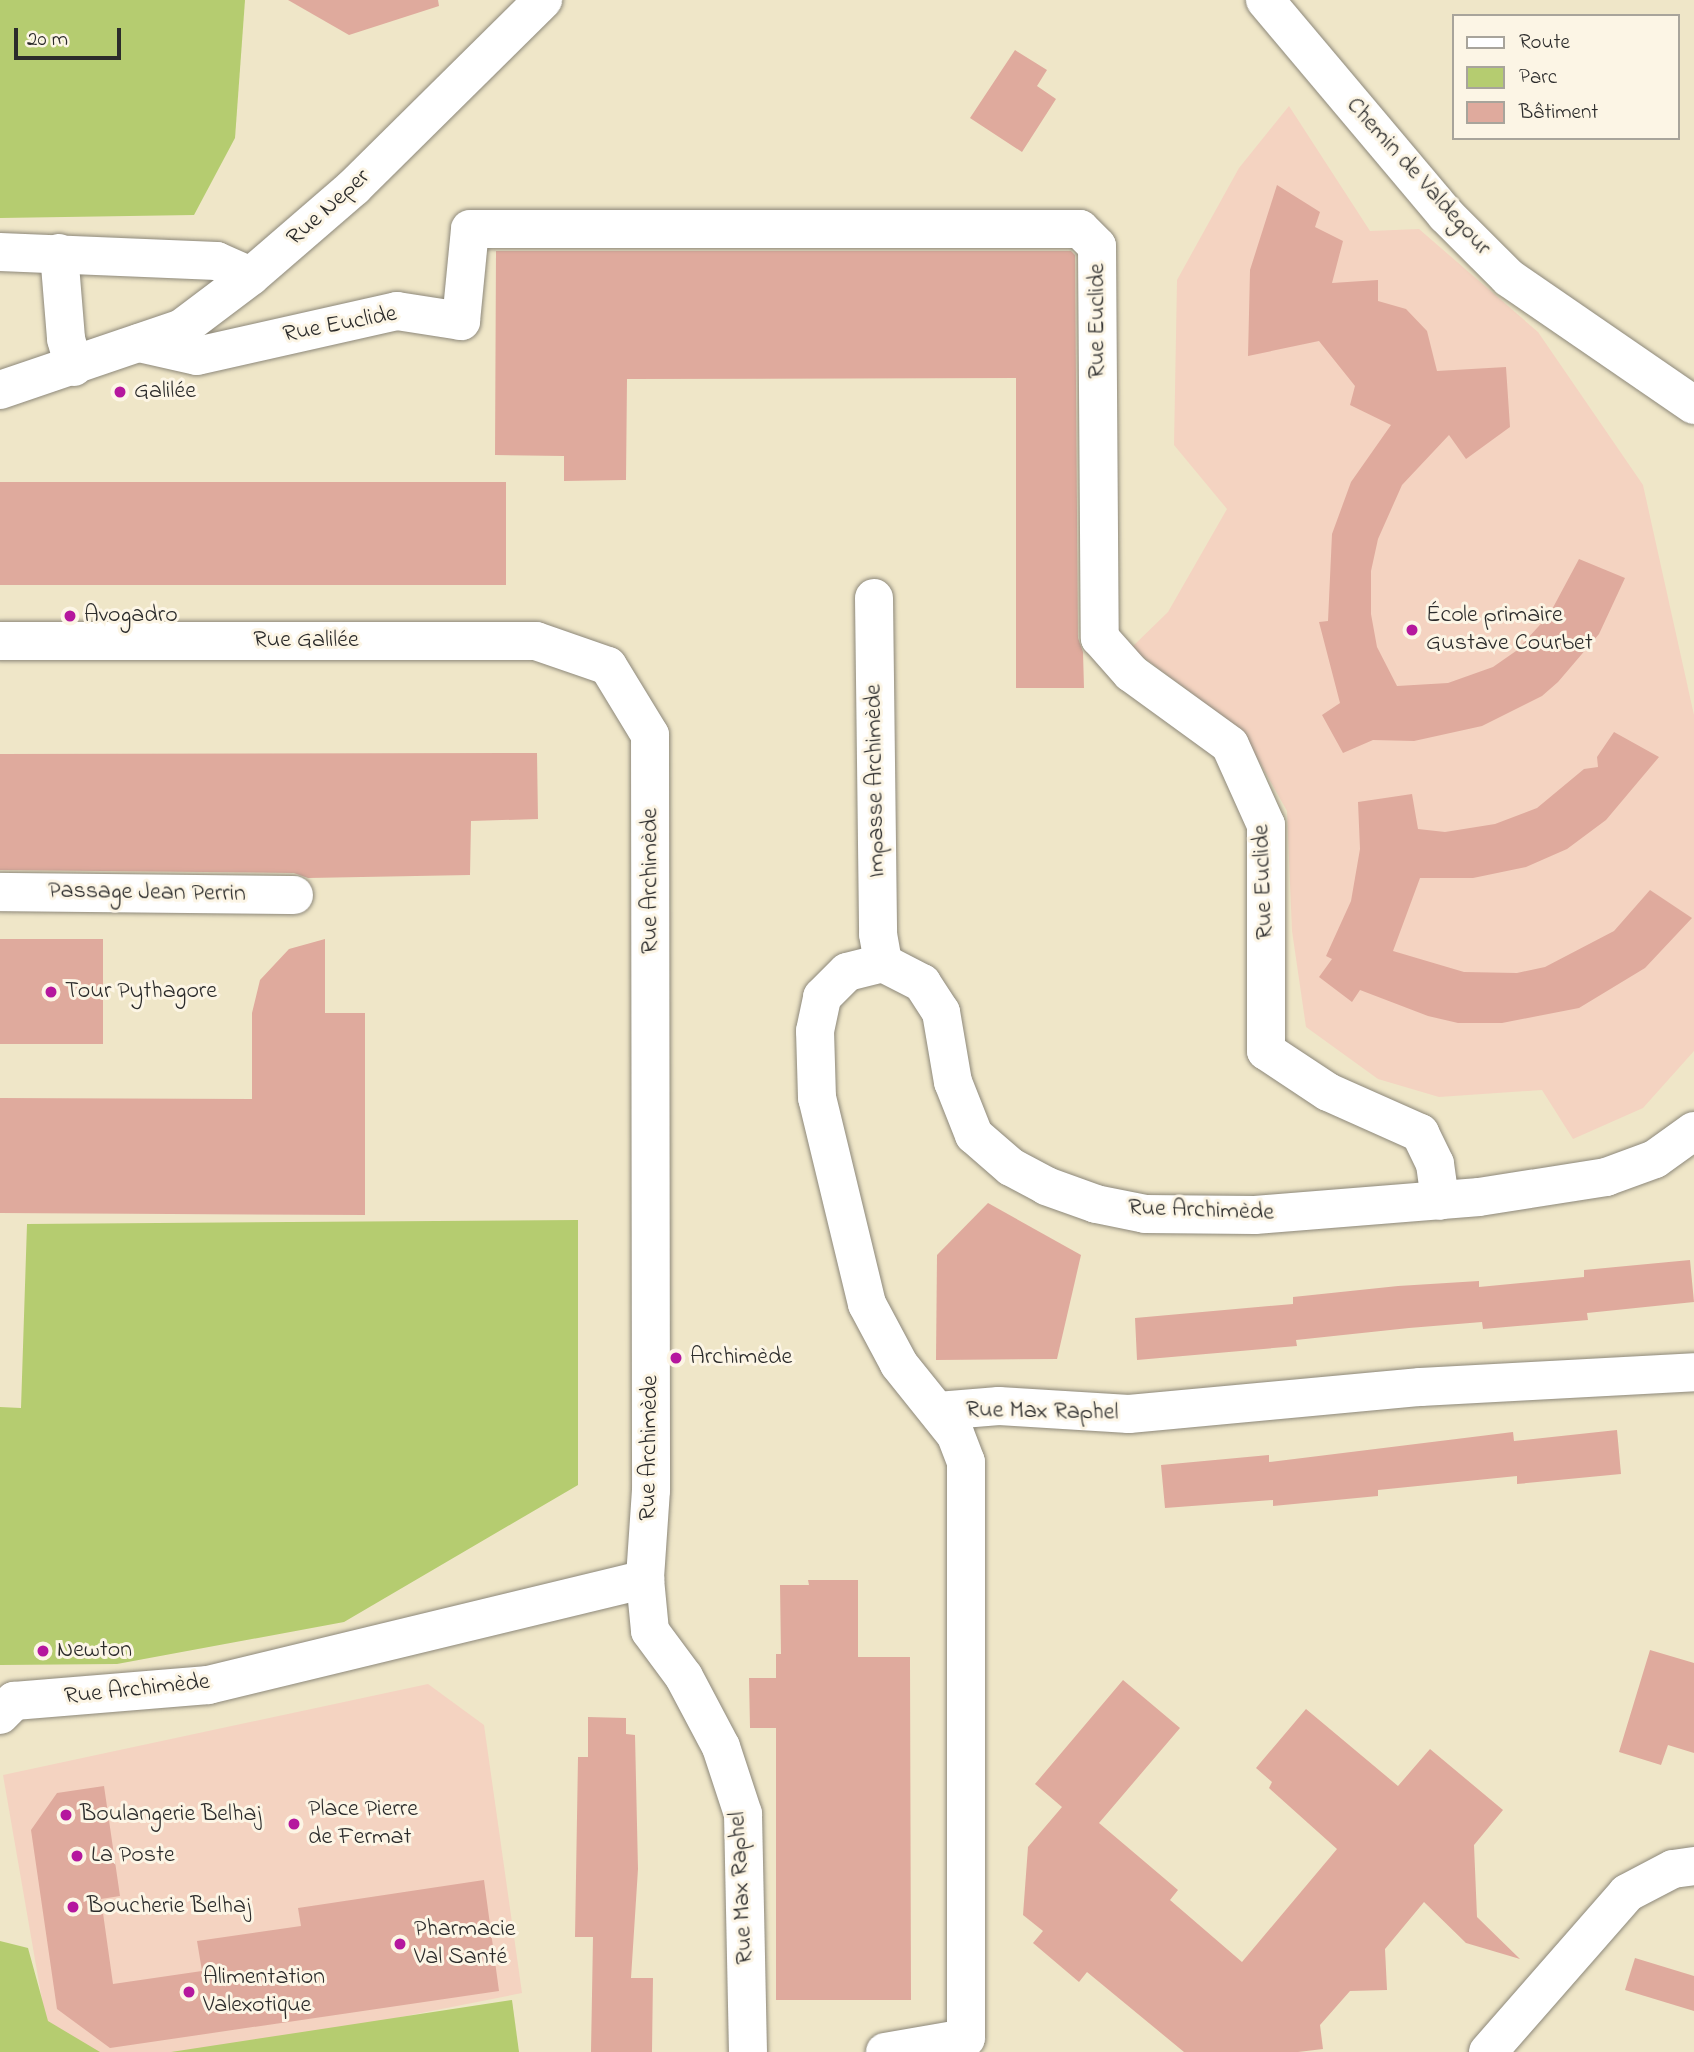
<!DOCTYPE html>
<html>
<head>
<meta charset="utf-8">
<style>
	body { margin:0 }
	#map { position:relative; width:1694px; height:2052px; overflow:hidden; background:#efe6c8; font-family:"Indie Flower",sans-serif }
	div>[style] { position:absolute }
	.built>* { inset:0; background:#f4d3c1 }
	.green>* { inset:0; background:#b5cc70 }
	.building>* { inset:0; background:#dfaa9d; transform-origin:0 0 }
	.roads { filter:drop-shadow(0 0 2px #8d887a) drop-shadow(0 0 2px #8d887a) }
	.minor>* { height:38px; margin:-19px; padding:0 19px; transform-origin:19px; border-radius:19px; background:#fff }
	.dots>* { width:19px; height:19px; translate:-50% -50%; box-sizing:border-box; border:4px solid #fcf5e5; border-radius:50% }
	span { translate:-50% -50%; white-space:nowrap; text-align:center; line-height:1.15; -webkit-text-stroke:6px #fcf5e5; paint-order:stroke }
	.street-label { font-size:24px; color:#2b2b2b }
	.poi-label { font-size:24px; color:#2b2b2b }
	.left { translate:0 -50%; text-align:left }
	.legend { position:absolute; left:1452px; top:14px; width:228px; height:126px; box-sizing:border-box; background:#fcf5e5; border:2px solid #a8a49b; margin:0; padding:9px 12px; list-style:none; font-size:21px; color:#2b2b2b }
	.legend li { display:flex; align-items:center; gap:14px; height:35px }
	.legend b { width:35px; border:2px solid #a8a49b }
	.scale { position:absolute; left:14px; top:28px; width:107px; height:32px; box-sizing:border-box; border:4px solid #2b2b2b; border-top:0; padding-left:9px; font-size:21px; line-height:24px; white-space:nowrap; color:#2b2b2b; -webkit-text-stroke:5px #fcf5e5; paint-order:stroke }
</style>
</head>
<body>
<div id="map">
	<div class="built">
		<div style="clip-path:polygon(1289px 106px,1370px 231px,1419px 229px,1538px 332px,1643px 485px,1694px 715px,1694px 1051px,1643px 1108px,1573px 1139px,1542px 1090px,1439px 1097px,1378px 1079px,1306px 1027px,1292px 931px,1287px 811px,1242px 731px,1131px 648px,1168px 612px,1227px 509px,1174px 445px,1177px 280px,1239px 168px)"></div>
		<div style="clip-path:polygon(428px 1684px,484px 1725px,522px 1993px,224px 2052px,51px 2052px,3px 1775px)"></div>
	</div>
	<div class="green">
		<div style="clip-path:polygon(0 0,245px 0,235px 138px,194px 215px,0 218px)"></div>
		<div style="clip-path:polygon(578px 1220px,578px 1485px,344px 1622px,117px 1664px,0 1665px,0 1407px,21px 1408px,27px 1224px)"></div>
		<div style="clip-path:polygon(0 1941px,28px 1948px,48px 2021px,100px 2052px,0 2052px)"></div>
		<div style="clip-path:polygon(512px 2000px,519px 2052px,171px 2052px)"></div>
	</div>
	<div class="building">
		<div style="clip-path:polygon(288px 0,438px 0,439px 6px,349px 35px)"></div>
		<div style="clip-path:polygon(1015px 50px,1047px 70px,1037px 86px,1056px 99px,1022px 152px,970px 118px)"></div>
		<div style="clip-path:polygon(1277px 185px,1320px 212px,1315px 227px,1343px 241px,1332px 283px,1378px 280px,1378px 301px,1406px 309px,1427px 331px,1437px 371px,1506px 367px,1510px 427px,1466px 459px,1449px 435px,1402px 485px,1378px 539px,1371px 571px,1371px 614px,1377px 647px,1397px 686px,1448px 683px,1493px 667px,1516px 651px,1549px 615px,1579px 559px,1625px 578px,1599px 634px,1558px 682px,1542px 696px,1482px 726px,1414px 741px,1373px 740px,1343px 753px,1322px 715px,1340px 703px,1319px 622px,1328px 621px,1332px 534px,1351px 482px,1391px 425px,1350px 405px,1355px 386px,1319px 341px,1248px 356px,1250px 270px)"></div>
		<div style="clip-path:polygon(496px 251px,1071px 251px,1075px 255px,1078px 638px,1083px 652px,1084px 688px,1016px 688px,1016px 378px,627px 379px,626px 480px,564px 481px,564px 456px,495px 455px)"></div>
		<div style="left:0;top:482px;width:506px;height:103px"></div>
		<div style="clip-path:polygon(1614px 732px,1659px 757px,1606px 820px,1567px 849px,1526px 867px,1473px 878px,1420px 878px,1393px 951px,1464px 972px,1517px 973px,1545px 967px,1614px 931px,1650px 890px,1692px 918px,1645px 968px,1579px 1008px,1502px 1023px,1458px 1023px,1428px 1016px,1360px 990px,1352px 1002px,1319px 977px,1332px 959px,1326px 956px,1351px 901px,1360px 849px,1358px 802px,1412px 794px,1418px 829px,1445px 832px,1495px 824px,1537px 808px,1584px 769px,1598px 767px,1597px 757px)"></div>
		<div style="clip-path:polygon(537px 753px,538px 819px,471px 821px,470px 875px,308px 878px,294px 873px,0 870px,0 754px)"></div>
		<div style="left:0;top:939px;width:103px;height:105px"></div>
		<div style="clip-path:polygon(325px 939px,325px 1013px,365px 1013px,365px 1215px,0 1213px,0 1098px,252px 1099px,252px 1013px,260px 980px,289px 949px)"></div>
		<div style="clip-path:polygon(988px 1203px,1081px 1255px,1057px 1359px,936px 1360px,937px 1255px)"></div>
		<div style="clip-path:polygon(1690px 1260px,1694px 1302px,1587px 1313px,1588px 1320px,1483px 1329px,1482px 1322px,1409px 1328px,1296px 1340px,1297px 1346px,1137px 1360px,1135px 1318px,1293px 1304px,1293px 1297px,1398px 1286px,1479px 1281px,1479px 1287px,1584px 1277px,1584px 1270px)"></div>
		<div style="clip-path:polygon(1617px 1430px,1621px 1474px,1517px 1484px,1517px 1476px,1378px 1490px,1378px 1496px,1273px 1506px,1273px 1500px,1165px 1508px,1161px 1465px,1269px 1455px,1269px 1462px,1513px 1432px,1514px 1441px)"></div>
		<div style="clip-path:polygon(808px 1580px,858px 1580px,858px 1657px,910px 1657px,911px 2000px,776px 2000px,776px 1728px,750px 1728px,749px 1678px,776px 1678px,776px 1654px,781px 1654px,780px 1585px,809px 1585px)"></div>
		<div style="clip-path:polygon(1650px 1650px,1694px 1663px,1694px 1753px,1668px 1745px,1661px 1765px,1619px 1752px)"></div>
		<div style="clip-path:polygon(1123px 1680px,1180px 1728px,1099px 1823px,1178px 1890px,1170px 1900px,1242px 1962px,1337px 1849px,1269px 1788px,1272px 1782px,1256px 1768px,1306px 1709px,1398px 1786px,1430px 1749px,1503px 1810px,1474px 1845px,1477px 1917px,1520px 1959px,1466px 1943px,1424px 1902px,1385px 1949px,1387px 1990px,1350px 1991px,1320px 2025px,1323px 2049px,1298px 2052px,1184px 2052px,1087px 1972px,1079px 1982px,1033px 1943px,1043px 1931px,1023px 1915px,1028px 1847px,1062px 1807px,1035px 1784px)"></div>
		<div style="clip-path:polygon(588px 1717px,626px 1718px,626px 1734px,635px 1735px,638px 1869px,631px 1978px,653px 1978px,652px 2052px,591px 2052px,593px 1937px,575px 1937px,578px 1757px,588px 1757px)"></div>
		<div style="clip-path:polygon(104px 1786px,120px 1896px,101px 1899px,113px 1984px,202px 1971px,197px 1941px,301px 1926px,298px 1908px,484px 1880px,499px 1991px,110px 2048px,57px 2009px,31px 1830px,57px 1793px)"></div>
		<div style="clip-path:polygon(1635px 1958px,1694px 1976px,1694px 2011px,1625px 1990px)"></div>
	</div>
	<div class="roads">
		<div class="minor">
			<div style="left:1265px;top:0;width:281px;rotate:49.9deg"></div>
			<div style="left:1446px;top:215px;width:89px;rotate:45deg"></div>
			<div style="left:1509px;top:278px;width:224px;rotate:34.5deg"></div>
			<div style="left:0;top:252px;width:217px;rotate:2.4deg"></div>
			<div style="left:217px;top:261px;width:37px;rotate:24deg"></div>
			<div style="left:59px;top:253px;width:86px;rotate:85.3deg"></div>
			<div style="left:66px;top:339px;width:29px;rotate:74deg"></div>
			<div style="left:139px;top:343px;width:59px;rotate:12.6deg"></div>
			<div style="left:197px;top:356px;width:205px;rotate:-12.7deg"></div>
			<div style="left:397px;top:311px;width:65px;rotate:8.9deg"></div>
			<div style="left:461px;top:321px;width:92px;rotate:-84.4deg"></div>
			<div style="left:470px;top:229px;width:610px"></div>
			<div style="left:1080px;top:229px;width:24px;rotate:45deg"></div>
			<div style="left:1097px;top:246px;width:392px;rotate:89.6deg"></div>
			<div style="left:1100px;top:638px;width:47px;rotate:48.5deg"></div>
			<div style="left:1131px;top:673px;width:122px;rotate:36deg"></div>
			<div style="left:1230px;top:745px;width:88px;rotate:65.8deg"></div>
			<div style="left:1266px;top:825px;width:226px;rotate:90deg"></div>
			<div style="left:1266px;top:1051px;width:74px;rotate:33.5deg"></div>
			<div style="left:1328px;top:1092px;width:101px;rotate:24deg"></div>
			<div style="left:1420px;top:1133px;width:34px;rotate:64deg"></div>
			<div style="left:1435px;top:1164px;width:37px;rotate:82deg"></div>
			<div style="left:0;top:390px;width:192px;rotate:-18.8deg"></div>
			<div style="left:182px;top:328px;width:86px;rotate:-37deg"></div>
			<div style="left:251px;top:276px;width:136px;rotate:-40.8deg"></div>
			<div style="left:354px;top:187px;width:266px;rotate:-44.7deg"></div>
			<div style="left:874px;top:598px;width:336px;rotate:89.3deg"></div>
			<div style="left:878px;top:934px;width:29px;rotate:80deg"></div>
			<div style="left:0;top:641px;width:536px"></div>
			<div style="left:536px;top:641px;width:76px;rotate:19.1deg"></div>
			<div style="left:608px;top:666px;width:81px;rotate:58.7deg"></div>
			<div style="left:650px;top:735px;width:755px;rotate:89.92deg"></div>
			<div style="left:651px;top:1490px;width:89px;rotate:93.9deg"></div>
			<div style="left:645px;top:1579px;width:52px;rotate:84.5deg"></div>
			<div style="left:650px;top:1631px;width:57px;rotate:53.5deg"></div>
			<div style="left:684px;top:1677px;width:79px;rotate:62.1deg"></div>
			<div style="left:721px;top:1747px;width:71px;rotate:71.8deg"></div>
			<div style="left:743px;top:1814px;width:238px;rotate:88.8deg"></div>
			<div style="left:0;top:892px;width:294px;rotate:0.6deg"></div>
			<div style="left:938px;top:1411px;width:61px;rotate:-4.7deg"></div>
			<div style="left:999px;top:1406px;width:130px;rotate:3.5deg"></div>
			<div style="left:1129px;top:1414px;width:293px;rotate:-5.3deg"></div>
			<div style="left:1421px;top:1387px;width:273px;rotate:-3.1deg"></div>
			<div style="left:0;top:1715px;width:20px;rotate:-45deg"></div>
			<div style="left:14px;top:1701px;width:195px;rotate:-4.7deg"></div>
			<div style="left:208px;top:1685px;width:450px;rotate:-13.6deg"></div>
			<div style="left:885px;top:2052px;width:82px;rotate:-9.8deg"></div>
			<div style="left:966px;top:2038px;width:576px;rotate:-90deg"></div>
			<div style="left:966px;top:1462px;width:30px;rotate:-111deg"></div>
			<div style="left:955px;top:1434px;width:90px;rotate:-128.7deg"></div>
			<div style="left:899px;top:1364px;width:68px;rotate:-118.1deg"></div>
			<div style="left:867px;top:1304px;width:212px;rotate:-103.6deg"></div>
			<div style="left:817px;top:1098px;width:67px;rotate:-91.7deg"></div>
			<div style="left:815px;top:1031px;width:35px;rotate:-78deg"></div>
			<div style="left:822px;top:997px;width:35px;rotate:-45deg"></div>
			<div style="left:847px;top:972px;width:37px;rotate:-14deg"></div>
			<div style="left:883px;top:963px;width:44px;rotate:27.1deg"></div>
			<div style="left:922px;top:983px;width:35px;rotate:57deg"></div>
			<div style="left:941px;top:1012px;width:71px;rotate:80.3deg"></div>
			<div style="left:953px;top:1082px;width:57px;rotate:68.4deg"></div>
			<div style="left:974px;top:1135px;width:49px;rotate:40.9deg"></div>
			<div style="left:1011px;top:1167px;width:40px;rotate:28deg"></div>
			<div style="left:1046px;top:1186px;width:53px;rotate:19.8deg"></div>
			<div style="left:1096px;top:1204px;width:50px;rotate:11.5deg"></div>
			<div style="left:1145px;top:1214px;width:110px;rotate:0.5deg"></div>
			<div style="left:1255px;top:1215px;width:225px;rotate:-4.6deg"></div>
			<div style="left:1479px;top:1197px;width:129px;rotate:-8.9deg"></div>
			<div style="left:1606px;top:1177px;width:52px;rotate:-20.2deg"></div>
			<div style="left:1655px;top:1159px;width:48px;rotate:-35.7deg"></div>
			<div style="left:1488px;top:2052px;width:211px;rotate:-48.8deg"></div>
			<div style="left:1627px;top:1893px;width:52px;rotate:-27.6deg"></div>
			<div style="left:1673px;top:1869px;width:21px;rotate:-8deg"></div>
		</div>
	</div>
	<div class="dots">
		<div style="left:120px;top:392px;background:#b5179e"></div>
		<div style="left:70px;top:616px;background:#b5179e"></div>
		<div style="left:1412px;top:630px;background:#b5179e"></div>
		<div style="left:51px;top:992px;background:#b5179e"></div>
		<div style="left:676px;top:1358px;background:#b5179e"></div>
		<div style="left:43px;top:1651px;background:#b5179e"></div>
		<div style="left:66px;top:1815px;background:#b5179e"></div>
		<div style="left:294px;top:1824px;background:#b5179e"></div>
		<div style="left:77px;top:1856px;background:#b5179e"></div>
		<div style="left:73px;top:1907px;background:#b5179e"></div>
		<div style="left:400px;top:1944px;background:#b5179e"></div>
		<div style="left:189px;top:1992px;background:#b5179e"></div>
	</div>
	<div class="street-label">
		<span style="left:1418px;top:177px;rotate:48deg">Chemin de Valdegour</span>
		<span style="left:329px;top:208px;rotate:-42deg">Rue Neper</span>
		<span style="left:1098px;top:321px;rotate:-90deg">Rue Euclide</span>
		<span style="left:340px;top:325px;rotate:-11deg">Rue Euclide</span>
		<span style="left:306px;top:641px">Rue Galilée</span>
		<span style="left:876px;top:781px;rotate:-91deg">Impasse Archimède</span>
		<span style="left:651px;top:881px;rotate:-90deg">Rue Archimède</span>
		<span style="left:1264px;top:882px;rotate:-92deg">Rue Euclide</span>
		<span style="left:147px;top:893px;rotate:1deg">Passage Jean Perrin</span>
		<span style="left:1201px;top:1211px;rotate:2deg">Rue Archimède</span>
		<span style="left:1042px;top:1412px;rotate:1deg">Rue Max Raphel</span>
		<span style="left:650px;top:1448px;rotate:-89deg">Rue Archimède</span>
		<span style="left:137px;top:1690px;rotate:-6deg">Rue Archimède</span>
		<span style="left:742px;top:1888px;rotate:-93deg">Rue Max Raphel</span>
	</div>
	<div class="poi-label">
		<span class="left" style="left:134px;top:392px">Galilée</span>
		<span class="left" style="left:84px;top:616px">Avogadro</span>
		<span class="left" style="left:1426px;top:630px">École primaire<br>Gustave Courbet</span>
		<span class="left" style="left:65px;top:992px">Tour Pythagore</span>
		<span class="left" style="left:690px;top:1358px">Archimède</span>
		<span class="left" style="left:57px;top:1651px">Newton</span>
		<span class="left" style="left:308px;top:1824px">Place Pierre<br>de Fermat</span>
		<span class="left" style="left:80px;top:1815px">Boulangerie Belhaj</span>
		<span class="left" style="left:91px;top:1856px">La Poste</span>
		<span class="left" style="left:87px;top:1907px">Boucherie Belhaj</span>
		<span class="left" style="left:414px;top:1944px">Pharmacie<br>Val Santé</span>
		<span class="left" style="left:203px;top:1992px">Alimentation<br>Valexotique</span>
	</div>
	<ul class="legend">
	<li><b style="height:9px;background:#fff"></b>Route</li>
	<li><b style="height:19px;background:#b5cc70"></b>Parc</li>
	<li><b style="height:19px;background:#dfaa9d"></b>Bâtiment</li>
	</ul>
	<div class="scale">20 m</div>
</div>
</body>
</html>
